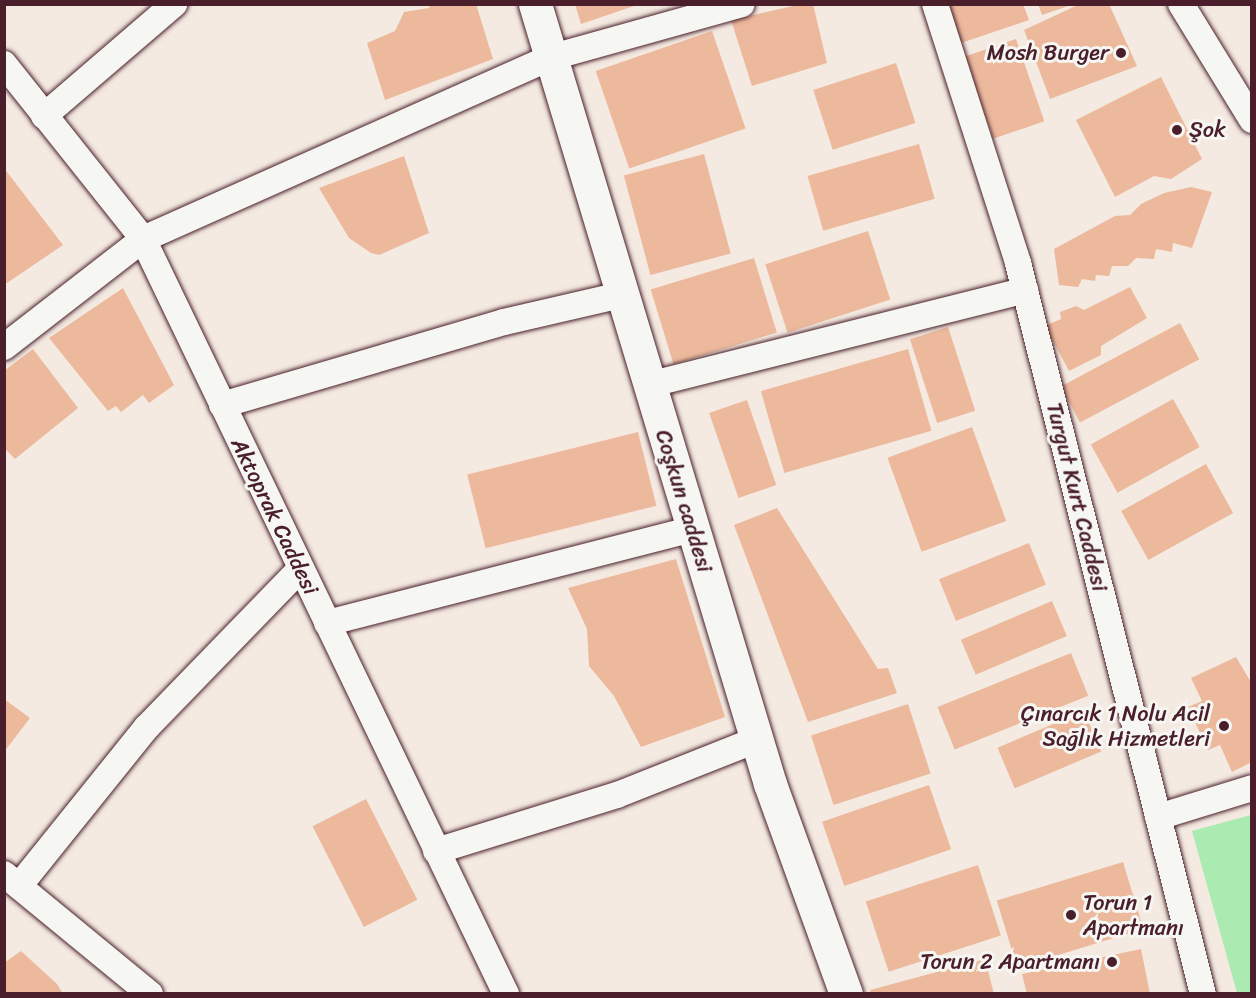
<!DOCTYPE html>
<html>
<head>
<meta charset="utf-8">
<style>
	body { margin:0 }
	#map { position:relative; width:1256px; height:998px; overflow:hidden; background:#f4eae1; font-family:Sriracha,sans-serif }
	div>[style] { position:absolute }
	.green>* { inset:0; background:#abeab1 }
	.building>* { inset:0; background:#ecb99d; transform-origin:0 0 }
	.roads { filter:drop-shadow(0 0 2px #4a1f2b) drop-shadow(0 0 2px #4a1f2b) }
	.minor>* { height:26px; margin:-13px; padding:0 13px; transform-origin:13px; border-radius:13px; background:#f6f6f2 }
	.tertiary>* { height:33px; margin:-16.5px; padding:0 16.5px; transform-origin:16.5px; border-radius:16.5px; background:#f6f6f2 }
	.dots>* { width:16px; height:16px; translate:-50% -50%; box-sizing:border-box; border:3px solid #f6f6f2; border-radius:50% }
	span { translate:-50% -50%; white-space:nowrap; text-align:center; line-height:1.15; -webkit-text-stroke:6px #f6f6f2; paint-order:stroke }
	.poi-label { font-size:22px; color:#4a1f2b }
	.right { translate:-100% -50%; text-align:right }
	.left { translate:0 -50%; text-align:left }
	.street-label { font-size:22px; color:#4a1f2b }
	.frame { position:absolute; inset:0; border:6px solid #4a1f2b; pointer-events:none }
</style>
</head>
<body>
<div id="map">
	<div class="green">
		<div style="clip-path:polygon(1251px 815px,1251px 993px,1237px 993px,1192px 831px)"></div>
	</div>
	<div class="building">
		<div style="clip-path:polygon(431px 4px,476px 4px,493px 59px,385px 100px,367px 43px,395px 31px,404px 12px,429px 8px)"></div>
		<div style="clip-path:polygon(575px 4px,637px 4px,637px 5px,581px 24px)"></div>
		<div style="clip-path:polygon(802px 4px,813px 4px,827px 63px,752px 86px,731px 20px)"></div>
		<div style="clip-path:polygon(948px 4px,1023px 4px,1029px 20px,961px 43px)"></div>
		<div style="clip-path:polygon(1038px 4px,1071px 4px,1071px 5px,1042px 15px)"></div>
		<div style="clip-path:polygon(1080px 4px,1109px 4px,1137px 66px,1050px 99px,1024px 30px)"></div>
		<div style="left:712px;top:31px;width:103px;height:123px;rotate:71deg"></div>
		<div style="left:1016px;top:39px;width:87px;height:54px;rotate:71deg"></div>
		<div style="left:896px;top:63px;width:63px;height:87px;rotate:72deg"></div>
		<div style="clip-path:polygon(1161px 77px,1202px 159px,1171px 179px,1154px 176px,1115px 197px,1076px 120px)"></div>
		<div style="left:919px;top:144px;width:57px;height:116px;rotate:74deg"></div>
		<div style="left:704px;top:154px;width:103px;height:83px;rotate:75deg"></div>
		<div style="clip-path:polygon(404px 156px,429px 233px,379px 255px,371px 253px,349px 238px,319px 188px)"></div>
		<div style="clip-path:polygon(4px 168px,63px 245px,4px 285px)"></div>
		<div style="clip-path:polygon(1191px 187px,1212px 192px,1192px 248px,1173px 243px,1172px 252px,1156px 249px,1154px 259px,1136px 258px,1128px 266px,1112px 266px,1109px 276px,1096px 275px,1095px 281px,1082px 279px,1078px 287px,1059px 285px,1054px 249px,1115px 216px,1130px 215px,1141px 204px,1164px 193px)"></div>
		<div style="left:868px;top:231px;width:72px;height:108px;rotate:72deg"></div>
		<div style="left:754px;top:258px;width:78px;height:108px;rotate:73deg"></div>
		<div style="clip-path:polygon(1130px 287px,1147px 318px,1101px 346px,1101px 355px,1069px 371px,1045px 326px,1061px 319px,1060px 312px,1076px 306px,1084px 310px)"></div>
		<div style="clip-path:polygon(123px 288px,174px 385px,149px 403px,143px 395px,121px 412px,116px 406px,108px 411px,49px 338px)"></div>
		<div style="left:1180px;top:323px;width:41px;height:135px;rotate:62deg"></div>
		<div style="left:948px;top:327px;width:88px;height:40px;rotate:72deg"></div>
		<div style="clip-path:polygon(33px 349px,78px 408px,15px 459px,4px 448px,4px 371px)"></div>
		<div style="left:908px;top:349px;width:85px;height:153px;rotate:74deg"></div>
		<div style="left:1173px;top:399px;width:55px;height:94px;rotate:61deg"></div>
		<div style="left:747px;top:400px;width:90px;height:40px;rotate:71deg"></div>
		<div style="left:972px;top:427px;width:100px;height:90px;rotate:70deg"></div>
		<div style="left:638px;top:432px;width:76px;height:176px;rotate:76deg"></div>
		<div style="left:1206px;top:464px;width:56px;height:97px;rotate:61deg"></div>
		<div style="clip-path:polygon(777px 508px,878px 669px,888px 668px,897px 693px,808px 722px,734px 525px)"></div>
		<div style="left:1029px;top:543px;width:45px;height:97px;rotate:68deg"></div>
		<div style="clip-path:polygon(676px 559px,725px 717px,641px 747px,614px 696px,589px 666px,587px 629px,568px 588px)"></div>
		<div style="left:1052px;top:601px;width:38px;height:99px;rotate:67deg"></div>
		<div style="left:1071px;top:653px;width:46px;height:144px;rotate:68deg"></div>
		<div style="clip-path:polygon(1236px 657px,1252px 684px,1252px 762px,1232px 772px,1220px 745px,1208px 750px,1188px 707px,1202px 701px,1191px 678px)"></div>
		<div style="clip-path:polygon(4px 699px,30px 718px,4px 752px)"></div>
		<div style="left:908px;top:704px;width:73px;height:102px;rotate:72deg"></div>
		<div style="left:1084px;top:711px;width:44px;height:94px;rotate:67deg"></div>
		<div style="left:929px;top:785px;width:68px;height:113px;rotate:71deg"></div>
		<div style="left:366px;top:799px;width:113px;height:60px;rotate:63deg"></div>
		<div style="left:1123px;top:862px;width:70px;height:132px;rotate:73deg"></div>
		<div style="left:978px;top:865px;width:74px;height:118px;rotate:72deg"></div>
		<div style="clip-path:polygon(1141px 949px,1150px 994px,1027px 994px,1022px 974px)"></div>
		<div style="clip-path:polygon(21px 951px,57px 984px,63px 994px,4px 994px,4px 963px)"></div>
		<div style="clip-path:polygon(985px 959px,994px 994px,871px 994px,870px 990px)"></div>
	</div>
	<div class="roads">
		<div class="minor">
			<div style="left:935px;top:4px;width:272px;rotate:72.2deg"></div>
			<div style="left:1018px;top:263px;width:754px;rotate:75.8deg"></div>
			<div style="left:1181px;top:4px;width:136px;rotate:58.5deg"></div>
			<div style="left:4px;top:64px;width:223px;rotate:51.5deg"></div>
			<div style="left:143px;top:239px;width:838px;rotate:64.32deg"></div>
			<div style="left:44px;top:116px;width:172px;rotate:-40.7deg"></div>
			<div style="left:4px;top:347px;width:176px;rotate:-37.8deg"></div>
			<div style="left:143px;top:239px;width:445px;rotate:-24deg"></div>
			<div style="left:549px;top:58px;width:200px;rotate:-15.6deg"></div>
			<div style="left:648px;top:385px;width:389px;rotate:-14.1deg"></div>
			<div style="left:222px;top:405px;width:294px;rotate:-16.4deg"></div>
			<div style="left:504px;top:322px;width:120px;rotate:-13deg"></div>
			<div style="left:327px;top:623px;width:377px;rotate:-14.4deg"></div>
			<div style="left:1158px;top:817px;width:98px;rotate:-17.1deg"></div>
			<div style="left:436px;top:851px;width:189px;rotate:-17.2deg"></div>
			<div style="left:617px;top:795px;width:149px;rotate:-21.6deg"></div>
			<div style="left:4px;top:874px;width:189px;rotate:39.4deg"></div>
			<div style="left:19px;top:886px;width:204px;rotate:-51.2deg"></div>
			<div style="left:147px;top:727px;width:220px;rotate:-45.9deg"></div>
		</div>
		<div class="tertiary">
			<div style="left:535px;top:4px;width:815px;rotate:73.23deg"></div>
			<div style="left:770px;top:784px;width:223px;rotate:70.1deg"></div>
		</div>
	</div>
	<div class="dots">
		<div style="left:1121px;top:53px;background:#4a1f2b"></div>
		<div style="left:1177px;top:130px;background:#4a1f2b"></div>
		<div style="left:1224px;top:726px;background:#4a1f2b"></div>
		<div style="left:1071px;top:915px;background:#4a1f2b"></div>
		<div style="left:1112px;top:962px;background:#4a1f2b"></div>
	</div>
	<div class="poi-label">
		<span class="right" style="left:1109px;top:53px">Mosh Burger</span>
		<span class="left" style="left:1189px;top:130px">Şok</span>
		<span class="right" style="left:1210px;top:726px">Çınarcık 1 Nolu Acil<br>Sağlık Hizmetleri</span>
		<span class="left" style="left:1083px;top:915px">Torun 1<br>Apartmanı</span>
		<span class="right" style="left:1100px;top:962px">Torun 2 Apartmanı</span>
	</div>
	<div class="street-label">
		<span style="left:1077px;top:497px;rotate:76deg">Turgut Kurt Caddesi</span>
		<span style="left:684px;top:501px;rotate:73deg">Coşkun caddesi</span>
		<span style="left:275px;top:516px;rotate:64deg">Aktoprak Caddesi</span>
	</div>
	<div class="frame"></div>
</div>
</body>
</html>
